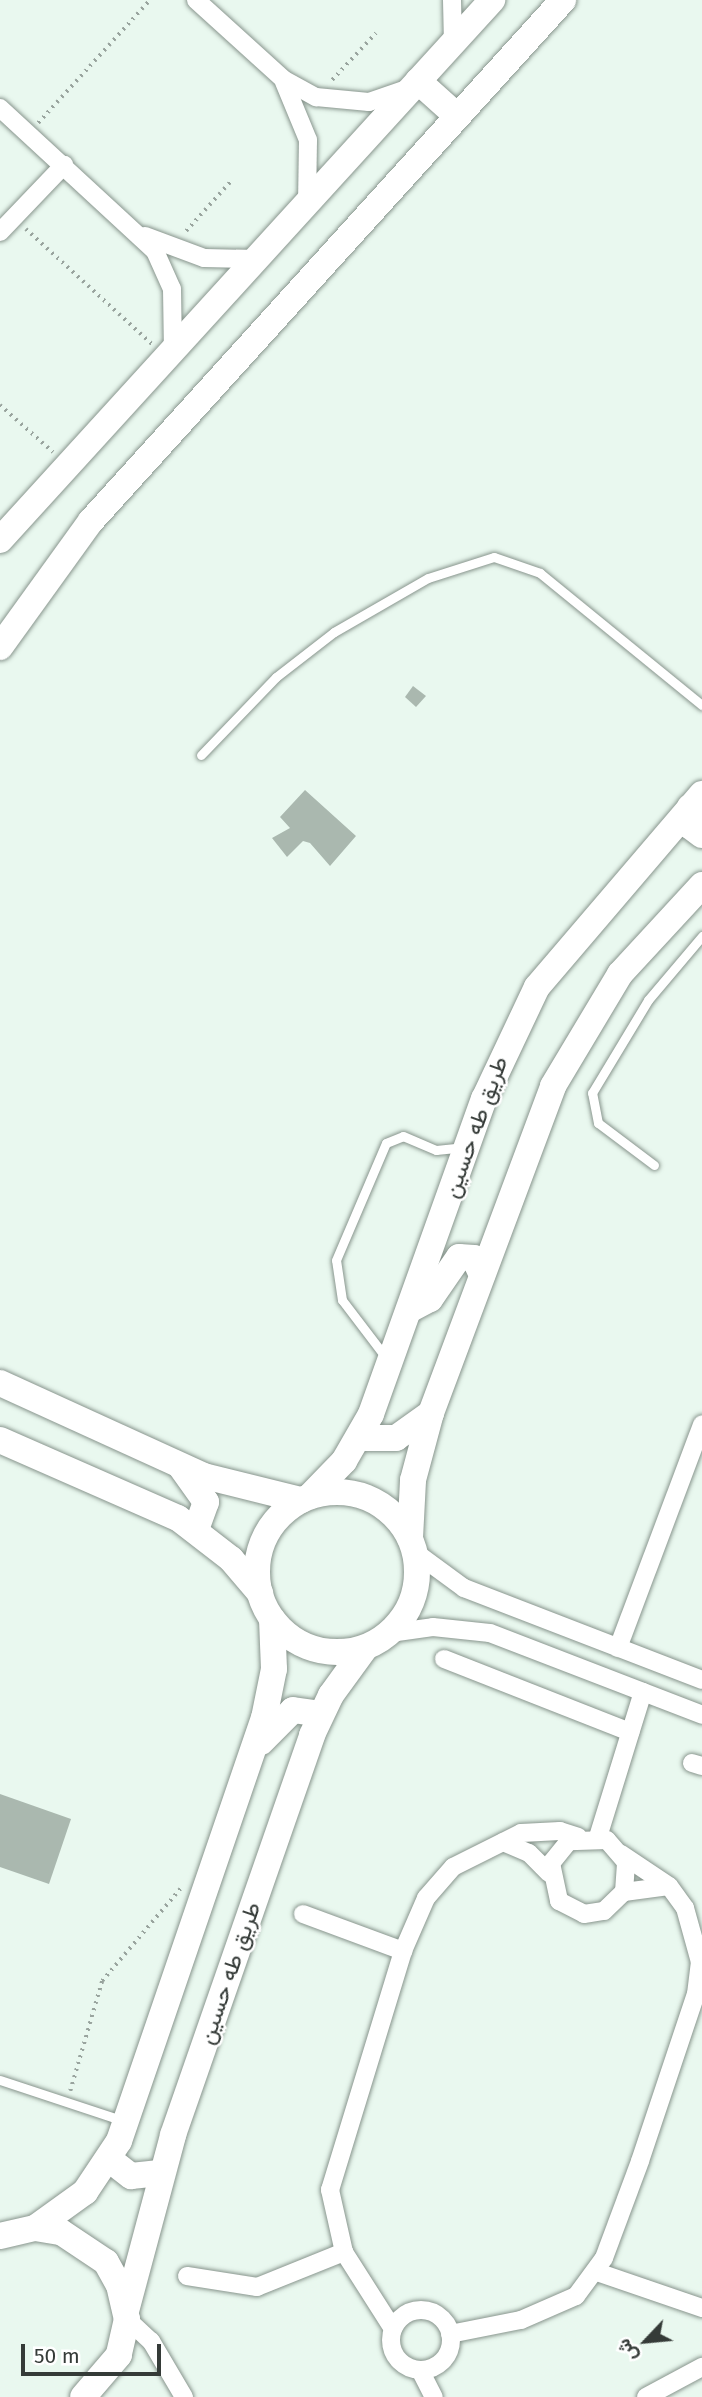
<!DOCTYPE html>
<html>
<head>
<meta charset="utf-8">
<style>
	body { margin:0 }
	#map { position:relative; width:702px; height:2397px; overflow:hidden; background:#e9f8ef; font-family:"Fira Sans",Vazirmatn,sans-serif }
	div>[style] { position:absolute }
	.building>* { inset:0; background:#aab8af }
	.path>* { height:3.5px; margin-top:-1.75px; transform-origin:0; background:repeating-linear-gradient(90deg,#99a49e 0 2px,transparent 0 7px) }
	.roads { filter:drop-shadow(0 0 2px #88958d) drop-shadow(0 0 2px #88958d) }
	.lane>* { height:9px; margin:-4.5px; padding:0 4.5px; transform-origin:4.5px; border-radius:4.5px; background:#fff }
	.street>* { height:18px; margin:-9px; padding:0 9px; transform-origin:9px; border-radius:9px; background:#fff }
	.street>.ring { margin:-9px; padding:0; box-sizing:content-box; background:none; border:18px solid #fff; border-radius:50% }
	.secondary>* { height:26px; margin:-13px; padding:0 13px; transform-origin:13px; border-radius:13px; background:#fff }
	.secondary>.ring { margin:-13px; padding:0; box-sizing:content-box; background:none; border:26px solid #fff; border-radius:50% }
	span { translate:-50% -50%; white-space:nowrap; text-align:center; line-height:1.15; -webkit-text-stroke:5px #fff; paint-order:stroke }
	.street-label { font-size:23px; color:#353b38 }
	.north { position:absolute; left:611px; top:2306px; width:70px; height:70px; -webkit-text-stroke:5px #fff; paint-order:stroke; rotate:244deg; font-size:19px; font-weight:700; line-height:28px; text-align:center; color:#353b38 }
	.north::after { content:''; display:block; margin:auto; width:24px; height:32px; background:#353b38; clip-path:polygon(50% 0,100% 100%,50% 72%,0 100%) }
	.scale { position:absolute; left:21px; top:2344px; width:140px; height:32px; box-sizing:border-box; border:4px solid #353b38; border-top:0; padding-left:9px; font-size:21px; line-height:24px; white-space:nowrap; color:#353b38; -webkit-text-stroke:5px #fff; paint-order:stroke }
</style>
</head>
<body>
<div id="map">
	<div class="building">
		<div style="clip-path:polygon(413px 686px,426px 696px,416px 707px,405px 697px)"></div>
		<div style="clip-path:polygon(305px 790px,356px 836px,330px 866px,310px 843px,303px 841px,287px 857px,272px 838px,290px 828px,280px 817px)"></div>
		<div style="clip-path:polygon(0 1794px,71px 1819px,49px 1884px,0 1867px)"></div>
	</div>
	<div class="path">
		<div style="left:332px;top:80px;width:64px;rotate:-46.9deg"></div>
		<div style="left:38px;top:123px;width:166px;rotate:-47.7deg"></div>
		<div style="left:26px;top:229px;width:171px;rotate:42.4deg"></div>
		<div style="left:186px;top:231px;width:67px;rotate:-48deg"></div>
		<div style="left:0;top:405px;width:71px;rotate:41.6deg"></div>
		<div style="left:70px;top:2091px;width:115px;rotate:-73.8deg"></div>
		<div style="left:102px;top:1981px;width:122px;rotate:-49.7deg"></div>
	</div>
	<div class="roads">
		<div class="lane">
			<div style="left:201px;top:755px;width:108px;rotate:-46.1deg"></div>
			<div style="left:276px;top:677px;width:73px;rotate:-37.8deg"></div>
			<div style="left:334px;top:632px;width:108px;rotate:-29.9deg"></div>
			<div style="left:428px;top:578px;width:69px;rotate:-17.7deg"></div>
			<div style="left:494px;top:557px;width:49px;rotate:19.2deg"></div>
			<div style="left:540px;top:573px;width:209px;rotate:39.2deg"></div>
			<div style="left:654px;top:1165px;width:70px;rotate:-143.1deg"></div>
			<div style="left:598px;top:1123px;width:31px;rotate:-101deg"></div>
			<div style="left:592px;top:1093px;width:109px;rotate:-58.9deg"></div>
			<div style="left:648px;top:1000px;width:84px;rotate:-49.8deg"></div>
			<div style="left:387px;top:1359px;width:74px;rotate:-127.3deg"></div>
			<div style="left:342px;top:1300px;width:40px;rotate:-98.5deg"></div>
			<div style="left:336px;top:1260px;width:127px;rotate:-66.9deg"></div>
			<div style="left:386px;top:1143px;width:18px;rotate:-22deg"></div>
			<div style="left:403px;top:1136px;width:36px;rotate:23deg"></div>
			<div style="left:436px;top:1150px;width:27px;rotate:-6deg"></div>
			<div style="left:0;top:2080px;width:131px;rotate:18.3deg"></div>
		</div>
		<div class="street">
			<div style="left:196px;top:0;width:118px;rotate:42.2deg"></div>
			<div style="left:283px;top:79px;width:38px;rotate:29deg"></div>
			<div style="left:316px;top:97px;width:53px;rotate:5.4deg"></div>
			<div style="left:369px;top:102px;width:39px;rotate:-19deg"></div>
			<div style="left:452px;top:0;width:43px;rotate:88.7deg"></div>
			<div style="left:284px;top:82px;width:63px;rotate:67.5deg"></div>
			<div style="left:308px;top:140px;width:63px;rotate:90.9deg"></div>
			<div style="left:0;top:108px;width:211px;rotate:42.7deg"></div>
			<div style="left:155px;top:251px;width:42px;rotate:65.9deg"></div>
			<div style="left:172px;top:289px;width:61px;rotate:89.1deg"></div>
			<div style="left:0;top:232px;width:93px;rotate:-46.3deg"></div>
			<div style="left:145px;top:236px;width:63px;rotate:20.4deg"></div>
			<div style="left:204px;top:258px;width:53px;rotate:1.1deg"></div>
			<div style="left:415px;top:1552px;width:61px;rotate:36.3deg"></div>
			<div style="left:464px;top:1588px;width:255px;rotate:21.1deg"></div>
			<div style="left:390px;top:1633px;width:43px;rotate:-7.9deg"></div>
			<div style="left:433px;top:1627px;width:57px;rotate:6deg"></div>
			<div style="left:490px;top:1633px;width:227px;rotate:21.1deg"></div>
			<div style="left:618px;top:1648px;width:239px;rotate:-69.4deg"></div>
			<div style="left:444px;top:1659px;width:200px;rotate:21.4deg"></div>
			<div style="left:692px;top:1763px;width:10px;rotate:17deg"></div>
			<div style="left:598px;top:1837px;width:152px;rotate:-72.8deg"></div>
			<div style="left:503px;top:1842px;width:28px;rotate:23deg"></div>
			<div style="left:529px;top:1853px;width:28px;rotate:45deg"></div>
			<div style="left:624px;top:1892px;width:30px;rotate:-86deg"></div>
			<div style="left:626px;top:1862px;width:29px;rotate:-131deg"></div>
			<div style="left:607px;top:1840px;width:38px;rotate:178deg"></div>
			<div style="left:569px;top:1841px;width:28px;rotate:129deg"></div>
			<div style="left:551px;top:1863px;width:39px;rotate:78deg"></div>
			<div style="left:559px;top:1901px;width:28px;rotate:27deg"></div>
			<div style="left:584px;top:1914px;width:20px;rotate:-9deg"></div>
			<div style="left:604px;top:1911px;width:28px;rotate:-44deg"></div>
			<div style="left:624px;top:1892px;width:45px;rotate:-7.6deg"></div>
			<div style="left:303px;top:1914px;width:107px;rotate:20.3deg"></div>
			<div style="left:597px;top:2272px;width:111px;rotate:18.9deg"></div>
			<div style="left:187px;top:2276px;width:71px;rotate:8.9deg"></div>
			<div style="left:257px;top:2287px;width:94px;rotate:-21.9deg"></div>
			<div class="ring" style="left:391px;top:2310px;width:42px;height:42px"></div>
			<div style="left:127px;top:2319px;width:33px;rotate:43deg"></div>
			<div style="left:151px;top:2341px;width:65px;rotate:59.5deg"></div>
			<div style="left:393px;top:2329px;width:91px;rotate:-122.5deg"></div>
			<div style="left:344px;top:2252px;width:64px;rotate:-102.7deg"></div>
			<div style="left:330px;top:2190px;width:250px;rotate:-73deg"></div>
			<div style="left:403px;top:1951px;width:58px;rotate:-66.5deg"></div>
			<div style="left:426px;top:1898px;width:41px;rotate:-48.9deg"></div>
			<div style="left:453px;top:1867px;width:76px;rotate:-26.6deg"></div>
			<div style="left:521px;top:1833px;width:39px;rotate:-3deg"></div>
			<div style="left:560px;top:1831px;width:19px;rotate:18deg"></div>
			<div style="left:450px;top:2334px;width:72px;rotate:-11.2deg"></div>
			<div style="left:521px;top:2320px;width:60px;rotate:-23.6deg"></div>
			<div style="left:576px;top:2296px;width:47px;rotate:-53.6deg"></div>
			<div style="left:604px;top:2258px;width:103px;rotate:-69.6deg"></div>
			<div style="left:640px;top:2161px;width:176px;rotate:-71.5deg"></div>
			<div style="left:696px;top:1994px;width:32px;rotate:-83deg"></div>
			<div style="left:700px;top:1962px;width:56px;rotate:-105.5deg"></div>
			<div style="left:685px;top:1908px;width:27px;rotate:-126deg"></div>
			<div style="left:669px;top:1886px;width:58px;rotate:-146.3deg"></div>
			<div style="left:420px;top:2370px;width:30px;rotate:63deg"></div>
			<div style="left:646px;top:2397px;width:64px;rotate:-28.2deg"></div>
		</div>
		<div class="secondary">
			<div style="left:418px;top:81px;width:52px;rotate:41.9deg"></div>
			<div style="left:0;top:540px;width:731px;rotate:-47.66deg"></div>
			<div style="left:0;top:647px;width:155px;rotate:-54.2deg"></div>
			<div style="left:91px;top:521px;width:703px;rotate:-47.82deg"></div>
			<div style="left:690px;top:807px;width:19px;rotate:90deg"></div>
			<div style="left:690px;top:826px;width:15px;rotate:37deg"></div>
			<div style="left:409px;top:1310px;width:24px;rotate:-28deg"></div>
			<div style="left:430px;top:1299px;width:51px;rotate:-55.4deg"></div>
			<div style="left:459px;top:1257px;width:15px;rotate:4deg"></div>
			<div style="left:474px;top:1258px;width:19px;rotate:65deg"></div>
			<div style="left:0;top:1383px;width:224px;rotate:24.5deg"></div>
			<div style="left:204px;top:1476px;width:100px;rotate:13.9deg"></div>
			<div style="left:359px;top:1438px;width:37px"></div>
			<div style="left:396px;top:1438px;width:43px;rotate:-35.5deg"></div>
			<div style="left:0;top:1440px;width:194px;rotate:23.7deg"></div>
			<div style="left:178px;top:1518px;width:67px;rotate:37.7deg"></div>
			<div style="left:231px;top:1559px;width:45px;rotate:49.5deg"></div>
			<div style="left:181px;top:1467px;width:43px;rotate:54.5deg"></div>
			<div style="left:206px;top:1502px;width:30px;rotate:110deg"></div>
			<div class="ring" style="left:257px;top:1492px;width:134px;height:134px"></div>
			<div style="left:310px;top:1496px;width:49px;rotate:-45.8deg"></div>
			<div style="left:344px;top:1461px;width:54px;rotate:-60.1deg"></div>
			<div style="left:371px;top:1414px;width:335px;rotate:-70.3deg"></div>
			<div style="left:484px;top:1099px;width:124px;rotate:-64.7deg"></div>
			<div style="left:537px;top:987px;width:254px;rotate:-49.5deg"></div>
			<div style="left:410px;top:1538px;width:58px;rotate:-87deg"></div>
			<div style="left:413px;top:1480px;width:69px;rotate:-75deg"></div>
			<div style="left:431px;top:1413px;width:349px;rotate:-69.5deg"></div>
			<div style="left:553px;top:1086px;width:131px;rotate:-59.1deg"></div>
			<div style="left:620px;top:974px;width:121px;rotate:-47.3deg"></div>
			<div style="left:261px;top:1742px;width:45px;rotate:-45deg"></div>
			<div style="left:293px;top:1710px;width:27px;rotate:8deg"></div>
			<div style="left:109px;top:2159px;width:28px;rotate:38deg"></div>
			<div style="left:131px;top:2176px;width:31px;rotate:-6deg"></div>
			<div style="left:35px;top:2228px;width:62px;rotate:-35.8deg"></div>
			<div style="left:85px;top:2192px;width:61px;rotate:-56.3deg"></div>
			<div style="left:119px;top:2141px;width:447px;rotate:-71.1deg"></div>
			<div style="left:264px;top:1718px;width:50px;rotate:-78.5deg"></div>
			<div style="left:274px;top:1669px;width:50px;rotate:-92.3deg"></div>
			<div style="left:0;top:2236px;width:36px;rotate:-13deg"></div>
			<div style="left:35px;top:2228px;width:26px;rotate:9deg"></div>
			<div style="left:61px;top:2232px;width:54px;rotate:33.7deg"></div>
			<div style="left:106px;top:2262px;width:26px;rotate:61deg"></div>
			<div style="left:119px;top:2285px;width:35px;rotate:77deg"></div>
			<div style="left:127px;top:2319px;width:37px;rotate:103deg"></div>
			<div style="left:119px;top:2355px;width:55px;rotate:130.6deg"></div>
			<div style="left:126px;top:2311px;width:182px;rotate:-75deg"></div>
			<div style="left:173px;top:2135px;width:423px;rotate:-70.8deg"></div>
			<div style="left:312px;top:1735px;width:44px;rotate:-64.6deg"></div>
			<div style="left:331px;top:1695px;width:58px;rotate:-54.1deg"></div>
		</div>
	</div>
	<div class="street-label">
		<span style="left:475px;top:1127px;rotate:-70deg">طريق طه حسين</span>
		<span style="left:229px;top:1973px;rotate:-71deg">طريق طه حسين</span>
	</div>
	<div class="north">ش</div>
	<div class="scale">50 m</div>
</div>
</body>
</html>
